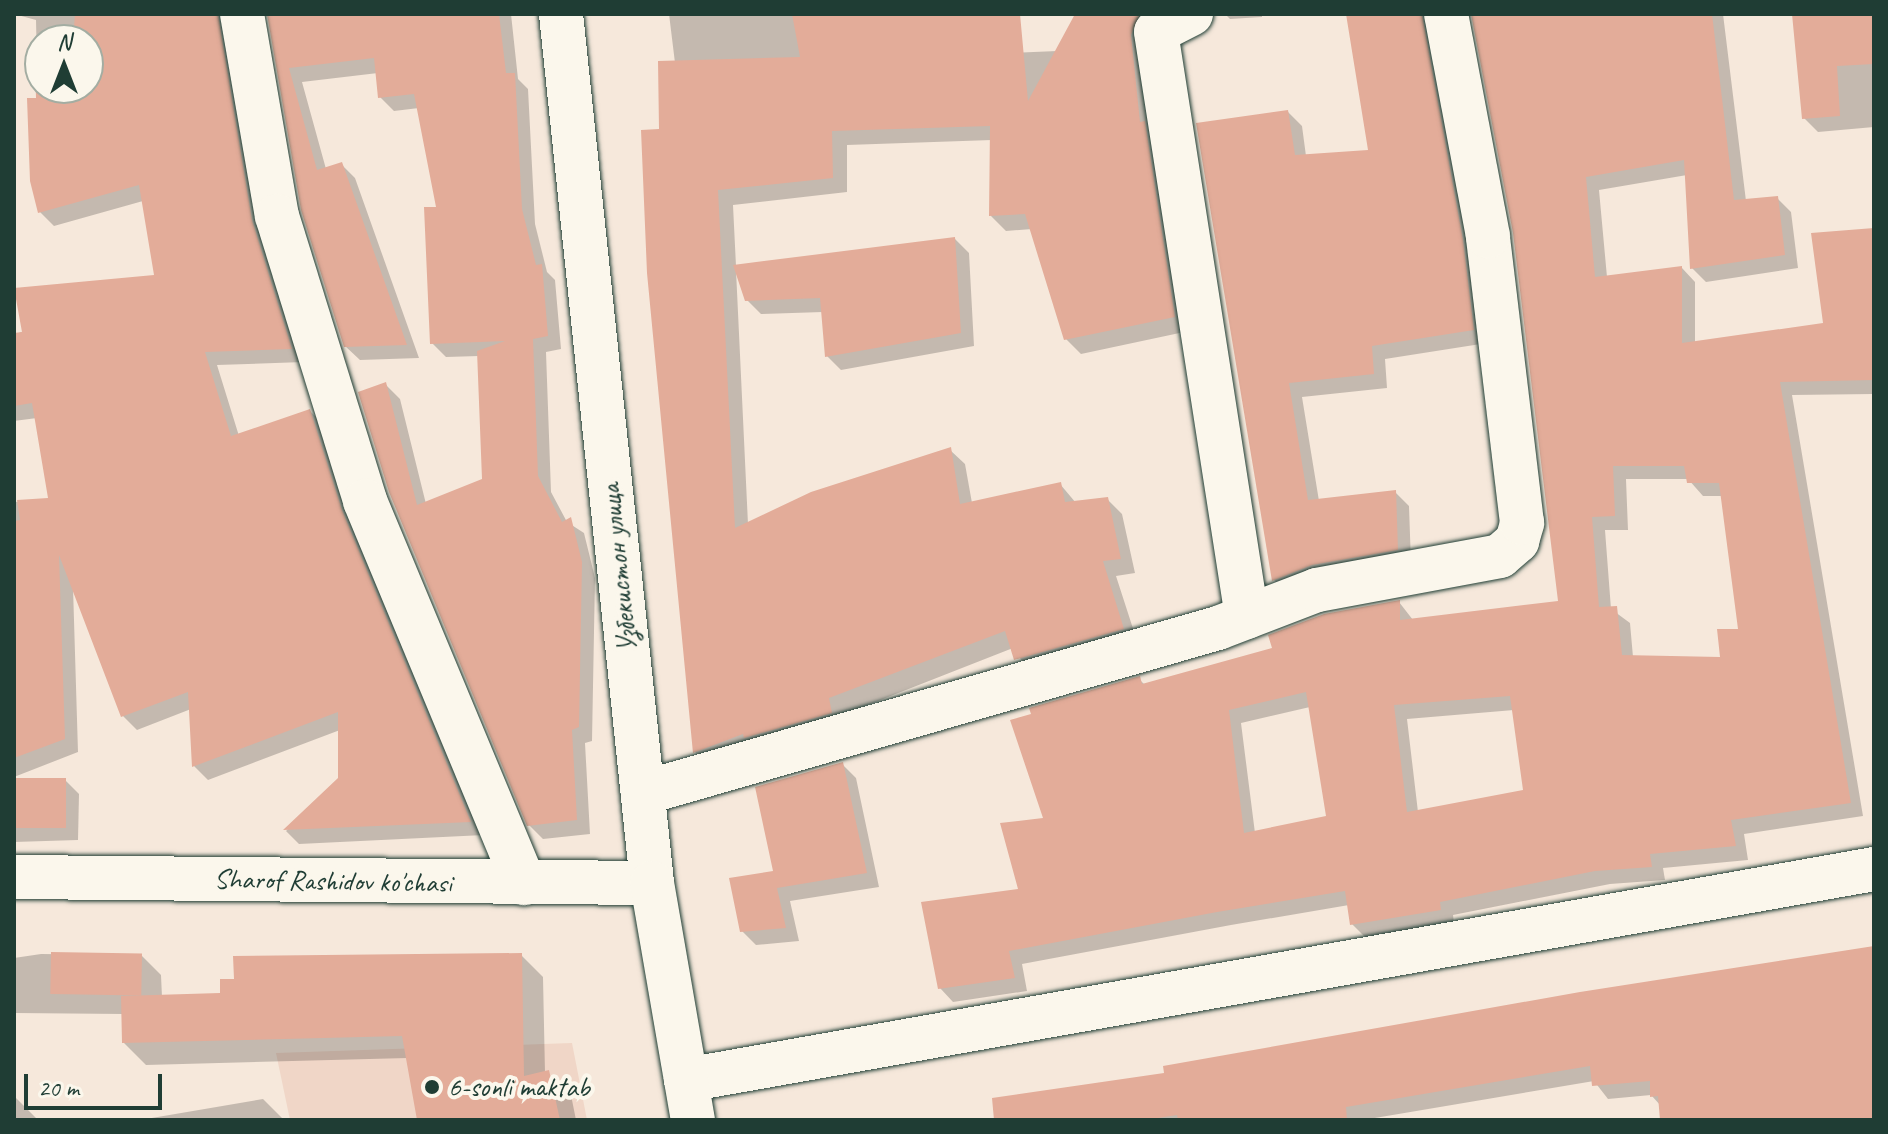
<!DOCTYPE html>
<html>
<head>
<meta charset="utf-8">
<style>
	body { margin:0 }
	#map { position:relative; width:1888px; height:1134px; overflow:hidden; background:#f6e8db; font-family:Caveat,sans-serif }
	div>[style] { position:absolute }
	.built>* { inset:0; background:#f0d6c7 }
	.shadow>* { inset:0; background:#0003 }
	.building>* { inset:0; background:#e3ac99; transform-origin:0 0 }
	.roads { filter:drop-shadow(0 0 2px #1f3d34) drop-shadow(0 0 2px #1f3d34) }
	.minor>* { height:44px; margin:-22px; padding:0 22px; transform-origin:22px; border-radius:22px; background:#fbf7ec }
	.tertiary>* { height:44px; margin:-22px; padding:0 22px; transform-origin:22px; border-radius:22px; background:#fbf7ec }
	.secondary>* { height:44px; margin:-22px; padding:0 22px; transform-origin:22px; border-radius:22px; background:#fbf7ec }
	.dots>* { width:22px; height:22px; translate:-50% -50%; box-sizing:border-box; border:4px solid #fbf7ec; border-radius:50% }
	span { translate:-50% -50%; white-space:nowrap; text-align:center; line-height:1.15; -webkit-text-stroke:8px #fbf7ec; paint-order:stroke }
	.street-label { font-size:28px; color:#1f3d34 }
	.poi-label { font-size:28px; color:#1f3d34 }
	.left { translate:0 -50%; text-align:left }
	.frame { position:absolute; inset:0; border:16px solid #1f3d34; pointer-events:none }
	.north { position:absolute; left:24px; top:24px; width:80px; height:80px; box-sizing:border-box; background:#fbf7ec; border:2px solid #a3ada2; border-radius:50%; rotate:0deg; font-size:22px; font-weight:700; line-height:32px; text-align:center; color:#1f3d34 }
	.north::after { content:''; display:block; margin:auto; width:28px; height:36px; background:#1f3d34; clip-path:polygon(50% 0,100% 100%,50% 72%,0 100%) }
	.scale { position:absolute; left:24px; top:1074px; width:138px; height:36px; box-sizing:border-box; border:4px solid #1f3d34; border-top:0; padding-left:10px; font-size:24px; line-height:28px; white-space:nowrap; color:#1f3d34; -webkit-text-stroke:6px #fbf7ec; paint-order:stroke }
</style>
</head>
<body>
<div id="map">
	<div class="built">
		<div style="clip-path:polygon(572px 1043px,587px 1120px,290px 1120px,276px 1053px)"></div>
	</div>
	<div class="shadow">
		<div style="clip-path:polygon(evenodd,14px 14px,237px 14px,304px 362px,217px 365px,239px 436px,310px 411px,324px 425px,484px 835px,299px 844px,286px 831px,340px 779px,340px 730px,208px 780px,194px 766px,191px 709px,137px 730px,123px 716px,73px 587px,78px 752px,14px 777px,14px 502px,51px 500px,37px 418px,14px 421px,14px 335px,157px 277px,143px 201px,54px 226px,40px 212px,36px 20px,14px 14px,40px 40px,88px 40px,88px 88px,40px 88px,40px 40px)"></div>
		<div style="clip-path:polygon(269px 14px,511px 14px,518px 79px,528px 89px,535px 224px,547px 272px,555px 280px,561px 349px,546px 352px,551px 492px,567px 522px,584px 533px,595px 578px,592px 741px,585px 743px,590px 834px,543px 839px,529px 825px,390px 492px,386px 385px,400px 399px,426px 504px,484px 480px,479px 356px,446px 357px,432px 343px,439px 209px,419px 108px,394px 111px,380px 97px,378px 73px,302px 82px,326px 169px,341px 164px,355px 178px,419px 358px,360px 360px,345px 346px)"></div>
		<div style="clip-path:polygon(669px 14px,895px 14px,903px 58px,1057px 51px,1077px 14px,1152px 14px,1189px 331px,1081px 354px,1066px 339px,1032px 229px,1006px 231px,991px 216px,992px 140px,847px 145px,847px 192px,733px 205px,736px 266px,955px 239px,969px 253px,974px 346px,841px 370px,827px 356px,823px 312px,761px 314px,747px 300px,736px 270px,748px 524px,950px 450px,965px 464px,972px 503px,1060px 484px,1076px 503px,1107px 499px,1122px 514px,1135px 573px,1116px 576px,1138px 644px,1031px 674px,1013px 648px,710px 767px,695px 752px,661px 131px,675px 63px)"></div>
		<div style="clip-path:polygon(1225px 14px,1262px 14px,1262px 17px,1230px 19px)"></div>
		<div style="clip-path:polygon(1348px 14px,1441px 14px,1487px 343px,1385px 359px,1387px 388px,1302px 397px,1319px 501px,1395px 492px,1409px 506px,1411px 563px,1287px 593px,1274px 580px,1288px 112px,1302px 126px,1306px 156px,1371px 152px)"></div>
		<div style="clip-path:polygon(evenodd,1473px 14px,1723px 14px,1746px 201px,1777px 198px,1791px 212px,1798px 268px,1706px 282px,1692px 268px,1687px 175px,1599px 190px,1607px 277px,1682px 268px,1695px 282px,1695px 343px,1825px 325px,1874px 230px,1874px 394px,1792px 395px,1863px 816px,1744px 834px,1748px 860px,1663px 868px,1665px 880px,1610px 884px,1453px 915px,1454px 923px,1366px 938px,1352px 924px,1349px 905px,1231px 925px,1022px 964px,1027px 991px,953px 1002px,940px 988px,1021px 891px,1045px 820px,1139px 679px,1145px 685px,1275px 649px,1399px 602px,1413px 620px,1560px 603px,1515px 233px,1473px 14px,1626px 479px,1688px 479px,1703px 496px,1723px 496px,1740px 631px,1722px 659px,1633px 657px,1630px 623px,1611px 609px,1605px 530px,1628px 530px,1626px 479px,1473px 14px,1310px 707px,1328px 818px,1255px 833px,1241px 723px,1310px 707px,1473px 14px,1514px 710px,1525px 792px,1418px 812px,1407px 719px,1514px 710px)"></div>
		<div style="clip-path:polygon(1794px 14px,1874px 14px,1874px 127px,1818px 132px,1804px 118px)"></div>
		<div style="clip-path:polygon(842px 764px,856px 778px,879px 887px,790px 901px,799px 941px,756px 945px,742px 931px)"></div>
		<div style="clip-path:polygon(14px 780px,65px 780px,79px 794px,78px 840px,14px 842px)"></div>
		<div style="clip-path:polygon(1874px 948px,1874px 1120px,1662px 1120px,1661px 1106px,1651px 1095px,1608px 1099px,1594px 1081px,1363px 1120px,1037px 1120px,1166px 1074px)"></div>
		<div style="clip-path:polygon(41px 954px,141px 955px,161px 975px,162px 997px,222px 995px,521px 955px,543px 977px,545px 1073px,571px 1095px,576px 1120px,421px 1120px,408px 1058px,146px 1065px,124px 1043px,123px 1014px,14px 1013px,14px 958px)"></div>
		<div style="clip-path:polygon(16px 1098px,36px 1118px,37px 1120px,14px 1120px)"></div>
		<div style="clip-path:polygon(263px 1099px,284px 1120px,140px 1120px)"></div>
	</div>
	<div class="building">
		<div style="clip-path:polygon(75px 14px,218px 14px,252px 220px,292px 349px,205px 352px,231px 436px,310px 409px,342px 510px,471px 822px,283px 830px,338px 778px,338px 712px,192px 767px,188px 692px,121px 717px,59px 555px,65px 739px,14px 758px,14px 521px,20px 520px,17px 500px,48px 498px,32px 403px,14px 406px,14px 333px,22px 332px,14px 288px,154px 275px,139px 185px,38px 213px,30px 181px,27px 98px,36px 98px,35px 61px,40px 61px,40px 88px,88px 88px,88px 40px,73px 40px)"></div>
		<div style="clip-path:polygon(267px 14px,499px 14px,506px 73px,515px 73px,522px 209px,536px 265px,542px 264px,548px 336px,533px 339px,538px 476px,562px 522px,571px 517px,582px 562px,579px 727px,572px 730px,577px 820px,527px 826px,389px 492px,358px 392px,386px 382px,417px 505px,482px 479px,477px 351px,505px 341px,430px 344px,424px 207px,436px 207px,414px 94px,378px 98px,374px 58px,289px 68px,317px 170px,342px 162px,407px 345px,344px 347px,301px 210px)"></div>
		<div style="clip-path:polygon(792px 14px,1020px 14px,1028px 101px,1075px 14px,1140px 14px,1131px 35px,1140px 122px,1145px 121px,1175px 317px,1064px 340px,1025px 214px,989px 216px,990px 126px,832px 131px,833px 178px,718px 190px,735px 528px,811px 492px,951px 447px,960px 504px,1061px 482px,1065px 502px,1108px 497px,1121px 559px,1103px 561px,1124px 629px,1014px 660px,1005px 631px,829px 698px,832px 713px,744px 738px,743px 734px,693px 753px,647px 273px,641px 130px,659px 129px,658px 61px,800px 57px)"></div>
		<div style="clip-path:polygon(1346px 14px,1422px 14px,1463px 240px,1474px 330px,1372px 346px,1374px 374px,1289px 383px,1308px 500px,1396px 490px,1398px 550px,1312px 565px,1272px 581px,1196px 123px,1288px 110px,1295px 155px,1368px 150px)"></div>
		<div style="clip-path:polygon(evenodd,1471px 14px,1712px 14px,1734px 200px,1778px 196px,1785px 255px,1690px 269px,1684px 160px,1586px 177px,1595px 277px,1682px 266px,1682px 343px,1823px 323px,1811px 233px,1874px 228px,1874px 380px,1780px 382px,1851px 803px,1731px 820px,1736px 846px,1650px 854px,1652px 867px,1595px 871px,1440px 902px,1441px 910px,1350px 925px,1345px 891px,1217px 912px,1009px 951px,1015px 978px,938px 989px,921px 902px,1018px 889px,1000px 823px,1043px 818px,1010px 720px,1031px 714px,1029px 708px,1140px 676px,1142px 684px,1272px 648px,1268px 635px,1324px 614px,1400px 600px,1400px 620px,1558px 601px,1513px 233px,1471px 14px,1613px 466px,1684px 466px,1687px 483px,1719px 483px,1738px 629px,1717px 629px,1720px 657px,1622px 655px,1617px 606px,1599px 607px,1592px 517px,1615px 516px,1613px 466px,1471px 14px,1306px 692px,1326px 816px,1244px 833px,1229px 710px,1306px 692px,1471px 14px,1510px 696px,1523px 790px,1407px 812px,1394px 705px,1510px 696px)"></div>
		<div style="clip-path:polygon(1792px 14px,1874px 14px,1874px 64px,1837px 66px,1840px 116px,1802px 119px)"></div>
		<div style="clip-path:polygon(955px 237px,961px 333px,825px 357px,820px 298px,745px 301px,733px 265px)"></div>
		<div style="clip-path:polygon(843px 762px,867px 873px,777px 888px,786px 928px,740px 932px,729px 878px,773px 871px,755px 787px)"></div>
		<div style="left:14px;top:778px;width:52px;height:50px"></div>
		<div style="clip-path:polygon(1874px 946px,1874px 1120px,1660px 1120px,1658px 1096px,1650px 1097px,1650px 1081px,1592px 1086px,1590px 1066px,1346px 1107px,1347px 1120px,1178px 1120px,1177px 1115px,1145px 1120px,994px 1120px,992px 1098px,1164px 1073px,1163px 1066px,1580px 992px)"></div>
		<div style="left:51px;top:952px;width:91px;height:42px;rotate:1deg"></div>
		<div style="clip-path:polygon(522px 953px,524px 1076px,549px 1070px,560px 1120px,417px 1120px,402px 1036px,122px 1043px,121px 996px,220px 993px,220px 979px,234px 979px,233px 956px)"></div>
	</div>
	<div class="roads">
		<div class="minor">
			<div style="left:242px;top:14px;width:205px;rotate:80.2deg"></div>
			<div style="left:277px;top:216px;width:298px;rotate:72.8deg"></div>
			<div style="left:365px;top:501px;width:414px;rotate:67.4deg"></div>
			<div style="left:1191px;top:14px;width:39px;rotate:153deg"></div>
			<div style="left:1156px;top:32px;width:592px;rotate:81.16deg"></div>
			<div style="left:643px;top:793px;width:598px;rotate:-16.01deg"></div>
			<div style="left:1218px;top:628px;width:106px;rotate:-21deg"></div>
			<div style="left:1317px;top:590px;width:186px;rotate:-10.5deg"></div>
			<div style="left:1500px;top:556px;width:23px;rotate:-41deg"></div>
			<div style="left:1517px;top:541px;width:19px;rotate:-74deg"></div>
			<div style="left:1522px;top:523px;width:289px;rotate:-96.8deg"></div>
			<div style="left:1488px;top:236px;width:226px;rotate:-100.7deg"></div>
			<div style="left:686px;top:1080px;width:1207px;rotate:-10.07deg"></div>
		</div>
		<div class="tertiary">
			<div style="left:14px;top:877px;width:638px;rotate:0.54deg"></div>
		</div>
		<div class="secondary">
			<div style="left:561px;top:14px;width:874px;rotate:84.02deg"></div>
			<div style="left:652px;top:883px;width:241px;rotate:80.2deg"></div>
		</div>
	</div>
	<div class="dots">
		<div style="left:432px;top:1087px;background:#1f3d34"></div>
	</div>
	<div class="street-label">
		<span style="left:619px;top:568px;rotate:-96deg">Узбекистон улица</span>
		<span style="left:333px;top:881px;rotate:1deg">Sharof Rashidov ko'chasi</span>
	</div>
	<div class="poi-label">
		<span class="left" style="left:448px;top:1087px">6-sonli maktab</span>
	</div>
	<div class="frame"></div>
	<div class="north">N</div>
	<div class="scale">20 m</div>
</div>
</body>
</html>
